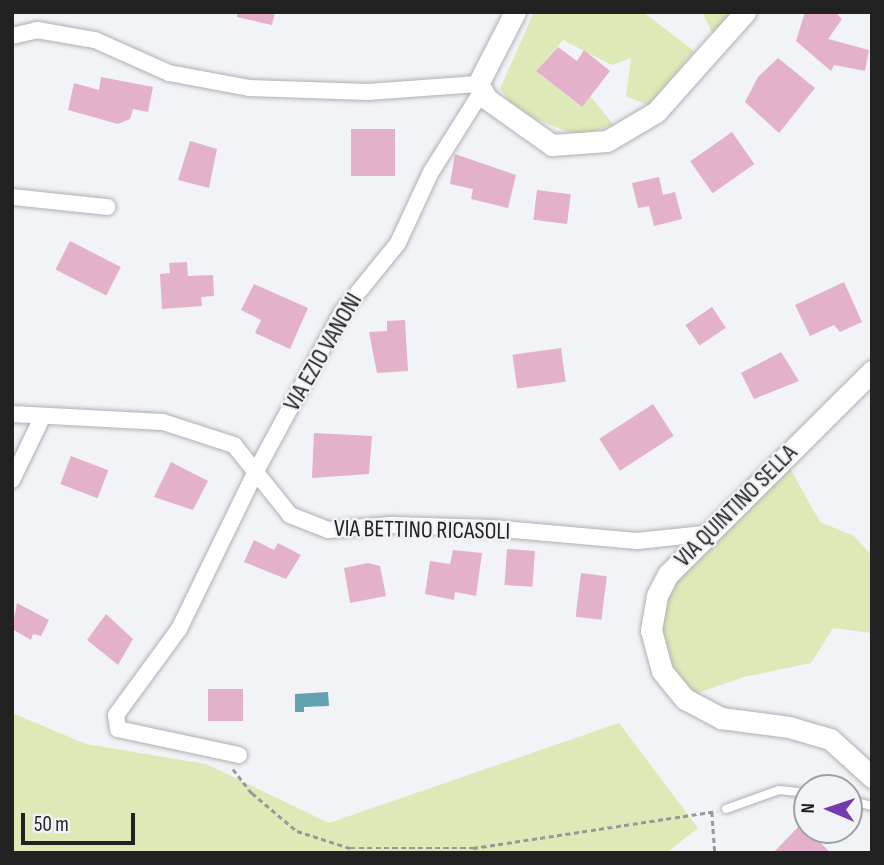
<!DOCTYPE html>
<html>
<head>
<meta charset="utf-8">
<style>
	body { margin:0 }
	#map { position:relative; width:884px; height:865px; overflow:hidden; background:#f1f3f6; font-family:"Sofia Sans Condensed",sans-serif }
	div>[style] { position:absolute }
	.green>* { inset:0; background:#dde9b7 }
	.water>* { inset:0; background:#63a2b1 }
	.building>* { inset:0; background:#e4b1cb; transform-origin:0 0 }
	.path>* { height:2.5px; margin-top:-1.25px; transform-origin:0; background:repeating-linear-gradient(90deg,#97989a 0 5px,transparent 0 8.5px) }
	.roads { filter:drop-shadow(0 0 2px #afb0b4) drop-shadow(0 0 2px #afb0b4) }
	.lane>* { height:8px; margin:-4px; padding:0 4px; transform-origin:4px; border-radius:4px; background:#fff }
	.street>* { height:16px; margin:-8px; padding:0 8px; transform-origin:8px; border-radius:8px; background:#fff }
	.secondary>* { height:21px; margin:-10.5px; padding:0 10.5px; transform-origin:10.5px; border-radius:10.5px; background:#fff }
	span { translate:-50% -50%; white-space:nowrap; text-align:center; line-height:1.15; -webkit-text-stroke:5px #f1f3f6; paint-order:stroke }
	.street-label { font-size:24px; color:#212122 }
	.frame { position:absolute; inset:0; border:14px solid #212122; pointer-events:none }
	.north { position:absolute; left:793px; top:774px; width:70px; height:70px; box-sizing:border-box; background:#f1f3f6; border:2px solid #9e9fa1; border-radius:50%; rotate:272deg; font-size:19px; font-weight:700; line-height:28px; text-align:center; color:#212122 }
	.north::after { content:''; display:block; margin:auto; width:24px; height:32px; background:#743bb1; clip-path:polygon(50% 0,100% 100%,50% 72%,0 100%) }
	.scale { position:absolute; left:21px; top:813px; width:114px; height:32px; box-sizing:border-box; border:4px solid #212122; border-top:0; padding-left:9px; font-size:21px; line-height:24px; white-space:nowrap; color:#212122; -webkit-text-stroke:5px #f1f3f6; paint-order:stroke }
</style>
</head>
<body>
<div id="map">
	<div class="green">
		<div style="clip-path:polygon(534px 12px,643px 12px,694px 51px,649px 106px,626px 96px,631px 58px,612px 65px,563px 40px,536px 71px,581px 107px,590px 96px,614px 125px,578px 136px,518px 112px,500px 89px)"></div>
		<div style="clip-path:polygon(702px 12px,736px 12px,714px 36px)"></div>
		<div style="clip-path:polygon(787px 463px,820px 522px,854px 536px,872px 556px,872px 633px,833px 628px,811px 663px,744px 677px,694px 694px,673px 672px,663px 649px,661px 617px,675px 578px)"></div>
		<div style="clip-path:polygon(12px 713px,86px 744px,206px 764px,329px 823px,619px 723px,698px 828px,666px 853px,12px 853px)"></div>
	</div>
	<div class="water">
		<div style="clip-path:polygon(328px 692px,329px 706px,304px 707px,304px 712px,295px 712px,295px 694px)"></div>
	</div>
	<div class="building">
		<div style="clip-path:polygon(237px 12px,275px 12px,272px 25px,237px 17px)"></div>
		<div style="clip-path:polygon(805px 12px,835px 12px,842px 19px,828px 39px,869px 50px,865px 71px,834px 65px,831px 71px,796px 41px)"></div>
		<div style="clip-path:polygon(558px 47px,577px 61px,584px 50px,610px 71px,582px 107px,536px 71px)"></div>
		<div style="clip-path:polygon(778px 58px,815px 88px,779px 133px,745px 102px,758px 77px)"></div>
		<div style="clip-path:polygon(101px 77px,153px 87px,148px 112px,133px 109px,130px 119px,118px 124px,68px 110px,74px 83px,99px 90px)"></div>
		<div style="left:351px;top:129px;width:44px;height:47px"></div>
		<div style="left:732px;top:132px;width:39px;height:51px;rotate:55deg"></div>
		<div style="clip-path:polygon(190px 141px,217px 149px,209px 188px,178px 180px)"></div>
		<div style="clip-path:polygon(455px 154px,516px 175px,508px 208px,471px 199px,473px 189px,450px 184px)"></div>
		<div style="clip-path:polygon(659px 177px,663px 195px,675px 192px,682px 219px,654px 226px,649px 206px,638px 208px,632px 183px)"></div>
		<div style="left:537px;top:190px;width:34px;height:30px;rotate:7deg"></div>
		<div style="left:70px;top:241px;width:57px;height:32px;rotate:27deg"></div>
		<div style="clip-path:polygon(187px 262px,188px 276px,213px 275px,214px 296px,201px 297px,202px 306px,162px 309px,160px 274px,170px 273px,169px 263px)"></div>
		<div style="clip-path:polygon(844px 282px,862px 322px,840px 332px,834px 325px,810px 336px,795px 305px)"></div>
		<div style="clip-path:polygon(254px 284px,308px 308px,290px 349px,255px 333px,261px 320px,241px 310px)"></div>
		<div style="left:712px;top:307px;width:25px;height:32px;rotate:56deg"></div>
		<div style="clip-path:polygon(405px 320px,408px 371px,377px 373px,369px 332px,387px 331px,387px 321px)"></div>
		<div style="left:561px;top:348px;width:34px;height:49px;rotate:82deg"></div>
		<div style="clip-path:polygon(781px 352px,799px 381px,754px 399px,741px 373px)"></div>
		<div style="left:653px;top:404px;width:38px;height:64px;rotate:57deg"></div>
		<div style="clip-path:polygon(314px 433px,372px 436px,369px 474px,312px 478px)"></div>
		<div style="left:71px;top:456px;width:40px;height:30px;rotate:21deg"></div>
		<div style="clip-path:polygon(171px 462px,208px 481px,193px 510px,154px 497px)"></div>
		<div style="clip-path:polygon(254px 540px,274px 550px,278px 543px,301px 555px,286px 579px,244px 562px)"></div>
		<div style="left:507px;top:549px;width:28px;height:36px;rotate:4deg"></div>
		<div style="clip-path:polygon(453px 550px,482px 553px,476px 596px,455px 592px,454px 600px,425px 594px,430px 561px,450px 564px)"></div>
		<div style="clip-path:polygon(368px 563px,380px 566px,386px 596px,350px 603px,344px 568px)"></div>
		<div style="left:581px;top:573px;width:26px;height:44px;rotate:7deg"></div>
		<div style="clip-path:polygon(17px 603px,49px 620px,41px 636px,33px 634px,31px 640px,12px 629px)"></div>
		<div style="clip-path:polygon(106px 614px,133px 639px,118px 665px,87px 640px)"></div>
		<div style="left:208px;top:689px;width:35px;height:32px"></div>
		<div style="clip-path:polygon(801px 824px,807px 830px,831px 853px,773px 853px)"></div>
	</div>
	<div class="path">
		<div style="left:233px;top:769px;width:31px;rotate:52deg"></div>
		<div style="left:252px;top:793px;width:59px;rotate:40.2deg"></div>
		<div style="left:297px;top:831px;width:56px;rotate:17.8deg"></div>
		<div style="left:350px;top:848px;width:123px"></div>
		<div style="left:473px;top:848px;width:247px;rotate:-8.6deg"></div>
		<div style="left:712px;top:812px;width:41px;rotate:85.8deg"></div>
	</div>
	<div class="roads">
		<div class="lane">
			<div style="left:849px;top:800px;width:24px;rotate:15deg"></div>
			<div style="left:726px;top:809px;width:56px;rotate:-19.7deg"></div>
			<div style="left:779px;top:790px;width:28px;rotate:6deg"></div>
		</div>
		<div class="street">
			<div style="left:12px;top:36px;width:26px;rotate:-13deg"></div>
			<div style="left:37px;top:30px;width:59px;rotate:9.8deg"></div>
			<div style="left:95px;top:40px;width:81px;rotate:24deg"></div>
			<div style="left:169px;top:73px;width:81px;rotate:10.6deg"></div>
			<div style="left:249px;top:88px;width:119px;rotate:1.9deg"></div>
			<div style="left:368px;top:92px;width:110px;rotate:-4.2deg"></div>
			<div style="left:12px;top:197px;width:96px;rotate:6deg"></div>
			<div style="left:12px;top:414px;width:151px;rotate:3deg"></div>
			<div style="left:163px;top:422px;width:75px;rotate:17.9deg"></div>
			<div style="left:234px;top:445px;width:90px;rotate:51.3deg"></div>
			<div style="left:290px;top:515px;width:41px;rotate:21.5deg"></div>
			<div style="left:328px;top:530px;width:63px;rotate:-4.5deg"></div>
			<div style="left:391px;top:525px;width:100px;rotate:1.7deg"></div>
			<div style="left:491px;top:528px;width:147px;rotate:5.1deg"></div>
			<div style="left:637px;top:541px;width:67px;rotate:-6deg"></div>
			<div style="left:12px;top:480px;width:71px;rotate:-64.2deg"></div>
			<div style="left:239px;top:755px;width:124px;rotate:-167.9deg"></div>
			<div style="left:118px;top:729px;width:14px;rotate:-98deg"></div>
			<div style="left:116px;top:715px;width:107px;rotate:-53.8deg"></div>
			<div style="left:179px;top:629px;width:174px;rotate:-64deg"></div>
			<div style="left:255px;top:473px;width:183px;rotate:-61.6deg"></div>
			<div style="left:342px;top:312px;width:89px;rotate:-50.9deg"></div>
			<div style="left:398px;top:243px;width:78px;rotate:-65.1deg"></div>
			<div style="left:431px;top:172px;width:96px;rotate:-57.8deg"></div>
		</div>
		<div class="secondary">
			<div style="left:515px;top:12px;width:81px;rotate:117.2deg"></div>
			<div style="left:478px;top:84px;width:17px;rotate:59deg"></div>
			<div style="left:487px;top:99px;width:80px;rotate:35.3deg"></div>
			<div style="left:552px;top:145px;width:55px;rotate:-4.2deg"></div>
			<div style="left:607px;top:141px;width:57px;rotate:-30.6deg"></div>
			<div style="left:656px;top:112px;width:134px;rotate:-48.3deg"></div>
			<div style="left:872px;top:371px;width:288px;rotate:135.1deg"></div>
			<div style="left:668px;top:574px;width:25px;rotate:117deg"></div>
			<div style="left:657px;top:596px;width:35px;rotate:100deg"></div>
			<div style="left:651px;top:630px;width:42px;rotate:75deg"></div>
			<div style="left:662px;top:671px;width:36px;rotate:51deg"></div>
			<div style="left:685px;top:699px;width:41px;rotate:27.8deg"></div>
			<div style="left:721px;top:718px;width:69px;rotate:7.5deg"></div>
			<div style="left:789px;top:727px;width:43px;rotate:16.3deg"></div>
			<div style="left:830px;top:739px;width:57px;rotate:42.1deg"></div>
		</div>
	</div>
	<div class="street-label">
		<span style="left:323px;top:352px;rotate:-60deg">VIA EZIO VANONI</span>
		<span style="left:736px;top:506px;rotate:-45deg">VIA QUINTINO SELLA</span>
		<span style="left:422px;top:530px;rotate:1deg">VIA BETTINO RICASOLI</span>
	</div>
	<div class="frame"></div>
	<div class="north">N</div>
	<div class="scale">50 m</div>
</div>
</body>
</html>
